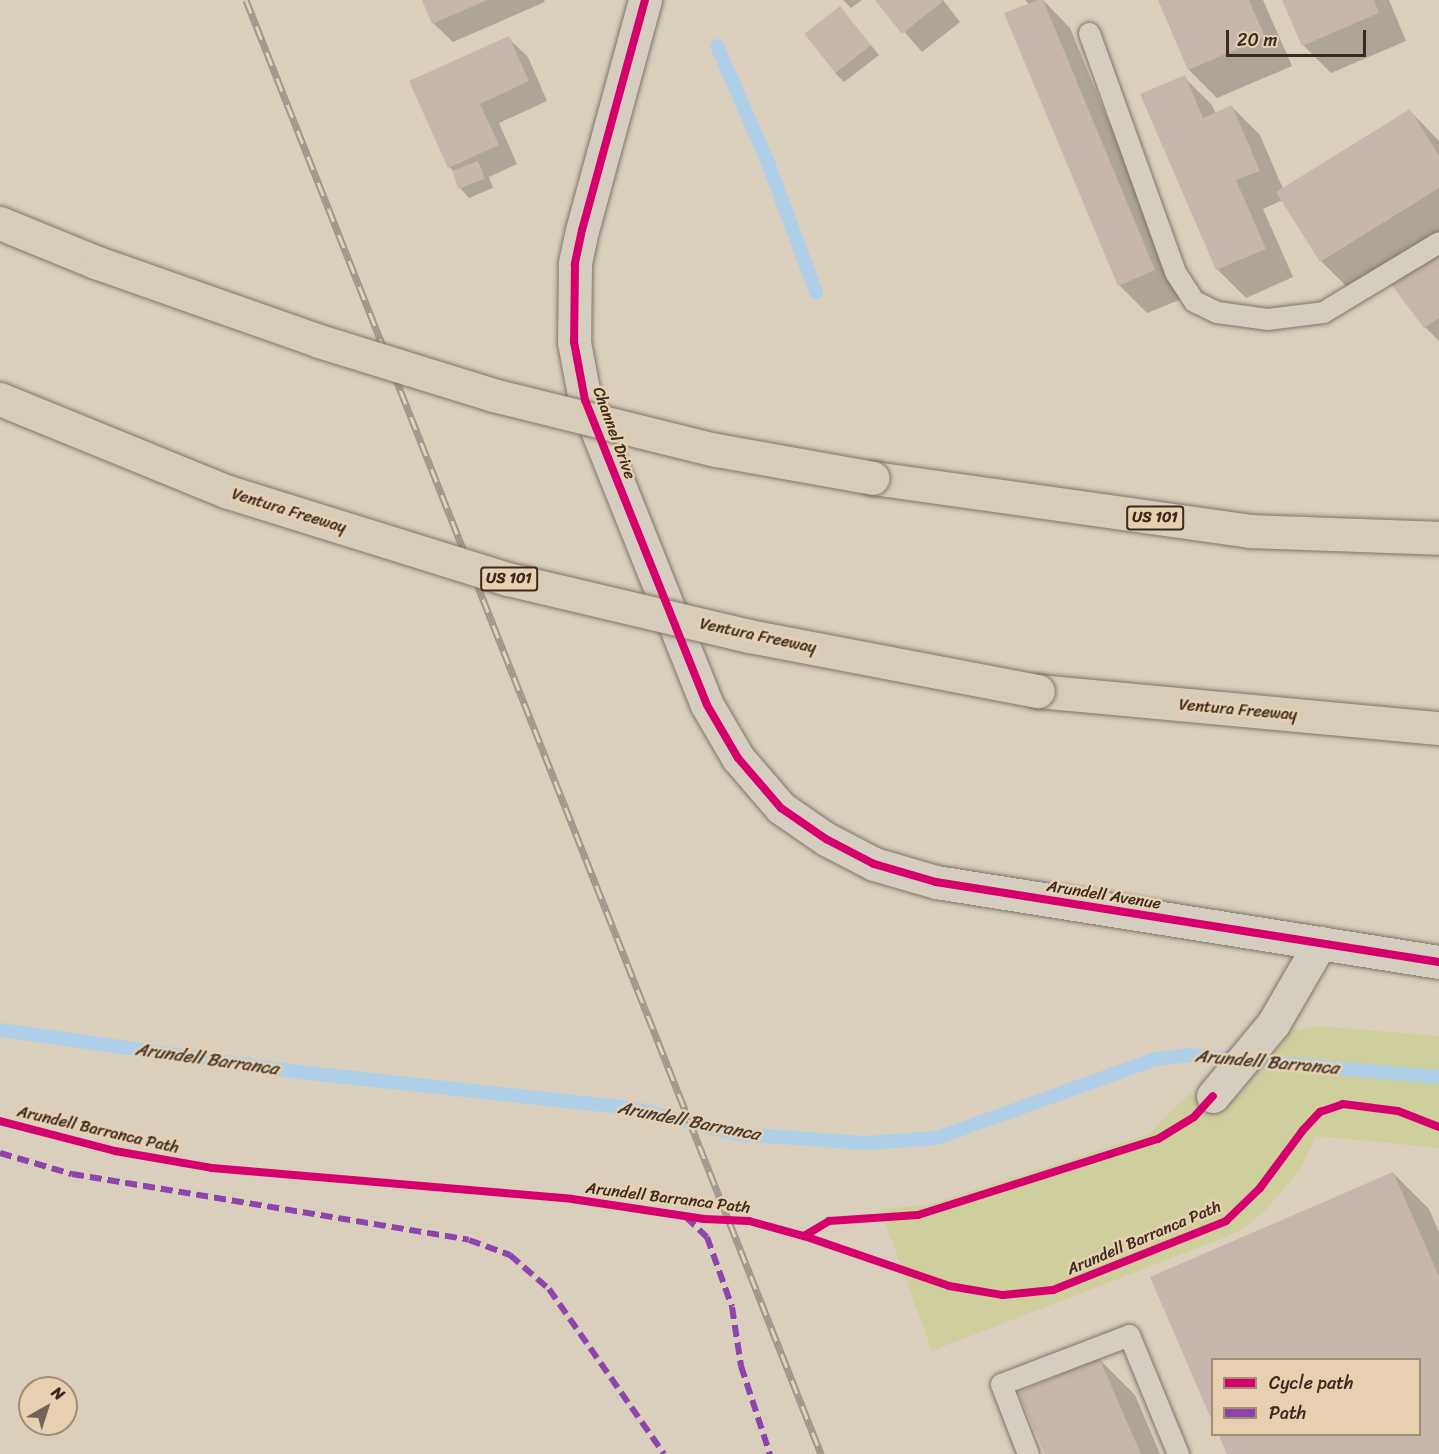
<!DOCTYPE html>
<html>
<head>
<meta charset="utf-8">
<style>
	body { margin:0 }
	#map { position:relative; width:1439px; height:1454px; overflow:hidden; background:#dacebd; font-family:Sriracha,sans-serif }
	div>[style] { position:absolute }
	.green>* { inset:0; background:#cecf9d }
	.shadow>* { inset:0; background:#0003 }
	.stream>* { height:14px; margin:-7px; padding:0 7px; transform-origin:7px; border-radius:7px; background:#afcfe8 }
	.building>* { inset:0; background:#c6b6ab; transform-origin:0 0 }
	.roads { filter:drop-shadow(0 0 2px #7e756a) drop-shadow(0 0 2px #7e756a) }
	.lane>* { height:21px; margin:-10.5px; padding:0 10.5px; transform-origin:10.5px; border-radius:10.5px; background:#d6cdc1 }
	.street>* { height:33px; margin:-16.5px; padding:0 16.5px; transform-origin:16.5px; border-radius:16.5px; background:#d6cdc1 }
	.highway>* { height:33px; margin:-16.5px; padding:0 16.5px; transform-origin:16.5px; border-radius:16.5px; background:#d7ccb9 }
	.rail>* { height:7px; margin-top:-3.5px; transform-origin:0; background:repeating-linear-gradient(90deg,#e7d0b0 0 14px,#9e978d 0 28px); box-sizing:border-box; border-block:2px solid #9e978d }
	.bridges { filter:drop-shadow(0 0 2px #7e756a) drop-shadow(0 0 2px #7e756a) }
	.highway-bridge>* { height:33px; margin:-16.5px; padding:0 16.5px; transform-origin:16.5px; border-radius:16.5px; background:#d7ccb9 }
	.quiet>* { height:6px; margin-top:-3px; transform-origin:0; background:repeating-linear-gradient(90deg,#8e44ad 0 12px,transparent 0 18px) }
	.cycleway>* { height:8px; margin:-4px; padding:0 4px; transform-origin:4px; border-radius:4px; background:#d6006c }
	span { translate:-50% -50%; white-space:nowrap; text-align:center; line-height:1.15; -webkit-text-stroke:5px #e7d0b0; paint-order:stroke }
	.shield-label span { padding:2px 4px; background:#e7d0b0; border:2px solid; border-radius:4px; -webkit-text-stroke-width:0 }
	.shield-label { font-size:15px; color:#3b2a1e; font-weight:700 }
	.street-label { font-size:16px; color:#3b2a1e }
	.water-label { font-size:18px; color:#453b34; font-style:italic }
	.legend { position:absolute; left:1211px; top:1358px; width:210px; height:78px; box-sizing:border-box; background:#e7d0b0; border:2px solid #a28e76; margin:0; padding:8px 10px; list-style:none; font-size:18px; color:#3b2a1e }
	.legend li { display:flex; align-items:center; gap:12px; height:30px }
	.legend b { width:30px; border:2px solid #a28e76 }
	.north { position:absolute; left:18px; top:1376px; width:60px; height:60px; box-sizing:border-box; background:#e7d0b0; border:2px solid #a28e76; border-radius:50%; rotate:39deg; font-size:16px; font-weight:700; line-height:24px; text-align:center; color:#3b2a1e }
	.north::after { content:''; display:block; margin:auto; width:21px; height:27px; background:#736356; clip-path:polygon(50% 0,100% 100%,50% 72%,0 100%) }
	.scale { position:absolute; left:1226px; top:30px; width:140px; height:27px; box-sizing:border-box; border:3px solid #3b2a1e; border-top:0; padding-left:8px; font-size:18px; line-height:21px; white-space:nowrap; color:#3b2a1e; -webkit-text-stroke:4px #e7d0b0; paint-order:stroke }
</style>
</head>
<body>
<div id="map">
	<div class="green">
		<div style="clip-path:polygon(1318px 1026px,1439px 1036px,1439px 1148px,1316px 1136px,1299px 1171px,1263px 1213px,1236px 1233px,932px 1351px,880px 1209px,929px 1205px,1149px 1134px,1189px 1094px,1234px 1101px,1292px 1031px)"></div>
	</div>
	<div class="shadow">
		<div style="clip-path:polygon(423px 0,544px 0,545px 2px,453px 42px,433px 23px)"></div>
		<div style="clip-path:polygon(843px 0,862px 0,851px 8px)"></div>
		<div style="clip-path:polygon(877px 0,943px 0,960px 22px,922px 52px)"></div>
		<div style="clip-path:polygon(1025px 0,1043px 0,1070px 28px,1182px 299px,1147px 313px,1119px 285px,1030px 5px)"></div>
		<div style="clip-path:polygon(1159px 0,1263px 0,1292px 66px,1217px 98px,1189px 70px)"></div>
		<div style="clip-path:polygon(1284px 0,1389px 0,1406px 41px,1331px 73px,1303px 45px)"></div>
		<div style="clip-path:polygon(840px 8px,879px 55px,844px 82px,835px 73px)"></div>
		<div style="clip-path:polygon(508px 38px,528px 57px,547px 101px,499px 123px,517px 164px,489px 177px,493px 188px,469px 198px,460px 188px,455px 172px,449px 167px)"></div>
		<div style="clip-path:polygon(1184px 77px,1212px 105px,1216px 114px,1232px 107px,1260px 135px,1283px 189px,1410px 111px,1439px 141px,1439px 233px,1349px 289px,1321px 261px,1283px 200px,1263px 209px,1293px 277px,1246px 298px,1217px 269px,1142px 95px)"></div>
		<div style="clip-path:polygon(1439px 251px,1439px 341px,1425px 327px,1394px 284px)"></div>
		<div style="clip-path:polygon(1393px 1173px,1429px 1209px,1439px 1232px,1439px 1454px,1229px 1454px,1420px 1434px,1420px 1360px,1212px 1360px,1212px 1417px,1152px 1278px)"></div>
		<div style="clip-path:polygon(1099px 1359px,1135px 1395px,1160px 1454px,1047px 1454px)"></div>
	</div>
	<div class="stream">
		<div style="left:717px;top:46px;width:128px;rotate:66.4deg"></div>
		<div style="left:768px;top:163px;width:138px;rotate:69.6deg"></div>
		<div style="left:0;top:1030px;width:302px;rotate:8deg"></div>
		<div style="left:299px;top:1072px;width:340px;rotate:6.2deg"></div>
		<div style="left:637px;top:1109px;width:102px;rotate:14.2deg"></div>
		<div style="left:736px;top:1134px;width:130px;rotate:4deg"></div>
		<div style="left:866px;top:1143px;width:71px;rotate:-4deg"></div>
		<div style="left:937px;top:1138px;width:229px;rotate:-19.9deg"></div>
		<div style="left:1152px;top:1060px;width:36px;rotate:-8deg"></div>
		<div style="left:1188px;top:1055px;width:252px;rotate:5deg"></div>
	</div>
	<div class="building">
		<div style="clip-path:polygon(422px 0,487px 0,432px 24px)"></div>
		<div style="clip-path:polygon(875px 0,941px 0,942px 2px,902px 34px)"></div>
		<div style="clip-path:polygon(1038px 0,1043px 0,1155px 270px,1118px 286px,1004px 13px)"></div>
		<div style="clip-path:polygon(1158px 0,1249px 0,1265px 37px,1188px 70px)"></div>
		<div style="clip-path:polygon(1282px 0,1374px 0,1379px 13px,1302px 46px)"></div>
		<div style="left:840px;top:6px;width:50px;height:45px;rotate:52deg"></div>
		<div style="clip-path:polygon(509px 36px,529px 81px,480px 104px,499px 145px,448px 168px,409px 81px)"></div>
		<div style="clip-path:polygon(1185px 75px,1203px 118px,1232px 105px,1260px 171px,1236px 180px,1266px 249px,1216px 270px,1140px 94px)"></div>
		<div style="clip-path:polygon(1410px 109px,1439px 156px,1439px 188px,1320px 262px,1276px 192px)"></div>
		<div style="left:478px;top:161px;width:19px;height:28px;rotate:69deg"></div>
		<div style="clip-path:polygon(1439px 250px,1439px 318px,1424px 328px,1391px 284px)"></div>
		<div style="clip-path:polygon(1393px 1172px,1439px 1276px,1439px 1454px,1227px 1454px,1218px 1434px,1420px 1434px,1420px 1360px,1212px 1360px,1212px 1421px,1150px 1277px)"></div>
		<div style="clip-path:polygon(1099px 1358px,1141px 1454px,1045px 1454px,1018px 1392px)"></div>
	</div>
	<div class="roads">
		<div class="lane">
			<div style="left:1089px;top:33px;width:254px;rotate:70.2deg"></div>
			<div style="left:1175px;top:272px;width:35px;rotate:57deg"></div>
			<div style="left:1194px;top:301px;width:25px;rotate:26deg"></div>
			<div style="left:1217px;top:312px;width:50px;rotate:8deg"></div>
			<div style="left:1267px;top:319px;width:56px;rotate:-7.1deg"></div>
			<div style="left:1323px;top:312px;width:135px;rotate:-31.1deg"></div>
			<div style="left:1028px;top:1454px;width:75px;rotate:-111.1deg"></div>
			<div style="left:1001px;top:1384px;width:137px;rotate:-20.9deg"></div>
			<div style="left:1129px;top:1335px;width:129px;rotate:67.6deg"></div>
		</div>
		<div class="street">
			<div style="left:645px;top:0;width:238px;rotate:105.3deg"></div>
			<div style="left:582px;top:230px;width:35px;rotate:102deg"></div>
			<div style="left:575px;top:264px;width:78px;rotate:90.7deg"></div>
			<div style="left:574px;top:342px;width:59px;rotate:79.3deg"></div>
			<div style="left:585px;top:400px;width:328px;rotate:68.2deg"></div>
			<div style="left:707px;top:705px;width:61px;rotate:59.7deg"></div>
			<div style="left:738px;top:758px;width:66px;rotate:49.3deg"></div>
			<div style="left:781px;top:808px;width:55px;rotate:34.6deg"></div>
			<div style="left:826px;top:839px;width:54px;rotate:27.5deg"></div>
			<div style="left:874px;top:864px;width:65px;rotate:16.2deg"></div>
			<div style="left:936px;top:882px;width:509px;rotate:9.04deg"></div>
			<div style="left:1213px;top:1096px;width:94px;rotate:-50.2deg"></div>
			<div style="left:1273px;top:1024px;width:94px;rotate:-59.9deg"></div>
		</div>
		<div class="highway">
			<div style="left:873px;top:478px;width:382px;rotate:8deg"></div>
			<div style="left:1251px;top:531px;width:188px;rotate:2.1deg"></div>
			<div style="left:1038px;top:691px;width:403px;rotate:5.3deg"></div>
		</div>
	</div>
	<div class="rail">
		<div style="left:246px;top:0;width:1564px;rotate:68.42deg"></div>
	</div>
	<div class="bridges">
		<div class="highway-bridge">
			<div style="left:0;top:223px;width:103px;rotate:22.3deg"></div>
			<div style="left:95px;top:262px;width:238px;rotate:19.4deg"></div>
			<div style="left:319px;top:341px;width:182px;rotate:17.2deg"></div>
			<div style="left:493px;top:395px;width:230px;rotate:13.9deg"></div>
			<div style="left:716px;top:450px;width:159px;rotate:10.1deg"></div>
			<div style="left:0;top:399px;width:246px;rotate:22.2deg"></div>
			<div style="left:228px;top:492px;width:293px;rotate:17.3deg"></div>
			<div style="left:508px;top:579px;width:248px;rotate:13.3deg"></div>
			<div style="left:749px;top:636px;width:294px;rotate:10.8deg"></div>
		</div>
	</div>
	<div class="quiet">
		<div style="left:0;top:1153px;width:75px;rotate:16.3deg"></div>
		<div style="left:72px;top:1174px;width:402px;rotate:9.4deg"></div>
		<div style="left:469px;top:1240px;width:44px;rotate:20.1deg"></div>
		<div style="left:510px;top:1255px;width:52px;rotate:41.1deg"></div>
		<div style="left:549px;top:1289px;width:201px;rotate:55.1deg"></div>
		<div style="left:686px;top:1217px;width:29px;rotate:44deg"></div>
		<div style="left:707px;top:1237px;width:74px;rotate:70.3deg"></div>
		<div style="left:732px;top:1307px;width:60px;rotate:81.3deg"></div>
		<div style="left:741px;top:1366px;width:93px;rotate:71.8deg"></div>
	</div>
	<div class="cycleway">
		<div style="left:645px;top:0;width:238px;rotate:105.3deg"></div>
		<div style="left:582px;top:230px;width:35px;rotate:102deg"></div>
		<div style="left:575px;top:264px;width:78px;rotate:90.7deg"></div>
		<div style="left:574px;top:342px;width:59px;rotate:79.3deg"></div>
		<div style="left:585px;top:400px;width:328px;rotate:68.2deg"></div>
		<div style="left:707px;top:705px;width:61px;rotate:59.7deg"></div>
		<div style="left:738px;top:758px;width:66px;rotate:49.3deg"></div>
		<div style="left:781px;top:808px;width:55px;rotate:34.6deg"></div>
		<div style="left:826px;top:839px;width:54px;rotate:27.5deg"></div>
		<div style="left:874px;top:864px;width:65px;rotate:16.2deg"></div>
		<div style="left:936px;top:882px;width:509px;rotate:9.04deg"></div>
		<div style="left:0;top:1121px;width:119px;rotate:14.6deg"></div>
		<div style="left:115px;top:1151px;width:98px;rotate:9.9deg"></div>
		<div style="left:212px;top:1168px;width:361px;rotate:4.9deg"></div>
		<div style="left:572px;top:1199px;width:134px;rotate:8.6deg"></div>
		<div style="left:704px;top:1219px;width:45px;rotate:2.5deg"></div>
		<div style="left:749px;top:1221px;width:57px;rotate:15.3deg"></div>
		<div style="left:804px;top:1236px;width:153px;rotate:19deg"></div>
		<div style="left:949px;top:1286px;width:55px;rotate:9.5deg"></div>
		<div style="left:1003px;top:1295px;width:50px;rotate:-5.7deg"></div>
		<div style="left:1053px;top:1290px;width:186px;rotate:-21.7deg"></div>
		<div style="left:1226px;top:1221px;width:47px;rotate:-44.1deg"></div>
		<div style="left:1260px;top:1188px;width:72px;rotate:-53.4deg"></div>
		<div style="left:1303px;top:1130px;width:25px;rotate:-47deg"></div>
		<div style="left:1320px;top:1112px;width:24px;rotate:-19deg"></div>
		<div style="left:1343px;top:1104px;width:55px;rotate:7.3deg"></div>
		<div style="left:1398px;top:1111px;width:44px;rotate:21.3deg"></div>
		<div style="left:804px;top:1236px;width:29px;rotate:-31deg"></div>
		<div style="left:829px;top:1221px;width:89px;rotate:-3.9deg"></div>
		<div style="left:918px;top:1215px;width:252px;rotate:-17.6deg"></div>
		<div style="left:1158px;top:1139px;width:42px;rotate:-31.4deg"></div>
		<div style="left:1194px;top:1117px;width:28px;rotate:-48deg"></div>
	</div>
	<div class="shield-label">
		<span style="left:1155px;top:518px">US 101</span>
		<span style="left:509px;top:579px">US 101</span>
	</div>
	<div class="street-label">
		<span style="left:614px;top:433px;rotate:70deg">Channel Drive</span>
		<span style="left:289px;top:511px;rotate:17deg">Ventura Freeway</span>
		<span style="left:758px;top:636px;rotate:12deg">Ventura Freeway</span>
		<span style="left:1238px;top:710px;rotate:5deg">Ventura Freeway</span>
		<span style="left:1104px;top:895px;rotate:9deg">Arundell Avenue</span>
		<span style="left:98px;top:1130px;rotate:13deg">Arundell Barranca Path</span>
		<span style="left:668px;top:1198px;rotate:7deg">Arundell Barranca Path</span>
		<span style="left:1144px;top:1238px;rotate:-23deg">Arundell Barranca Path</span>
	</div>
	<div class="water-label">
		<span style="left:207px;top:1059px;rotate:8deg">Arundell Barranca</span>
		<span style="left:1267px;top:1062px;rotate:5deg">Arundell Barranca</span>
		<span style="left:689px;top:1121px;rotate:11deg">Arundell Barranca</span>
	</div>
	<ul class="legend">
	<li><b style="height:8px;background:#d6006c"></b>Cycle path</li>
	<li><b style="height:8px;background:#8e44ad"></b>Path</li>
	</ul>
	<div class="north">N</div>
	<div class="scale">20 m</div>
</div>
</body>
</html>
